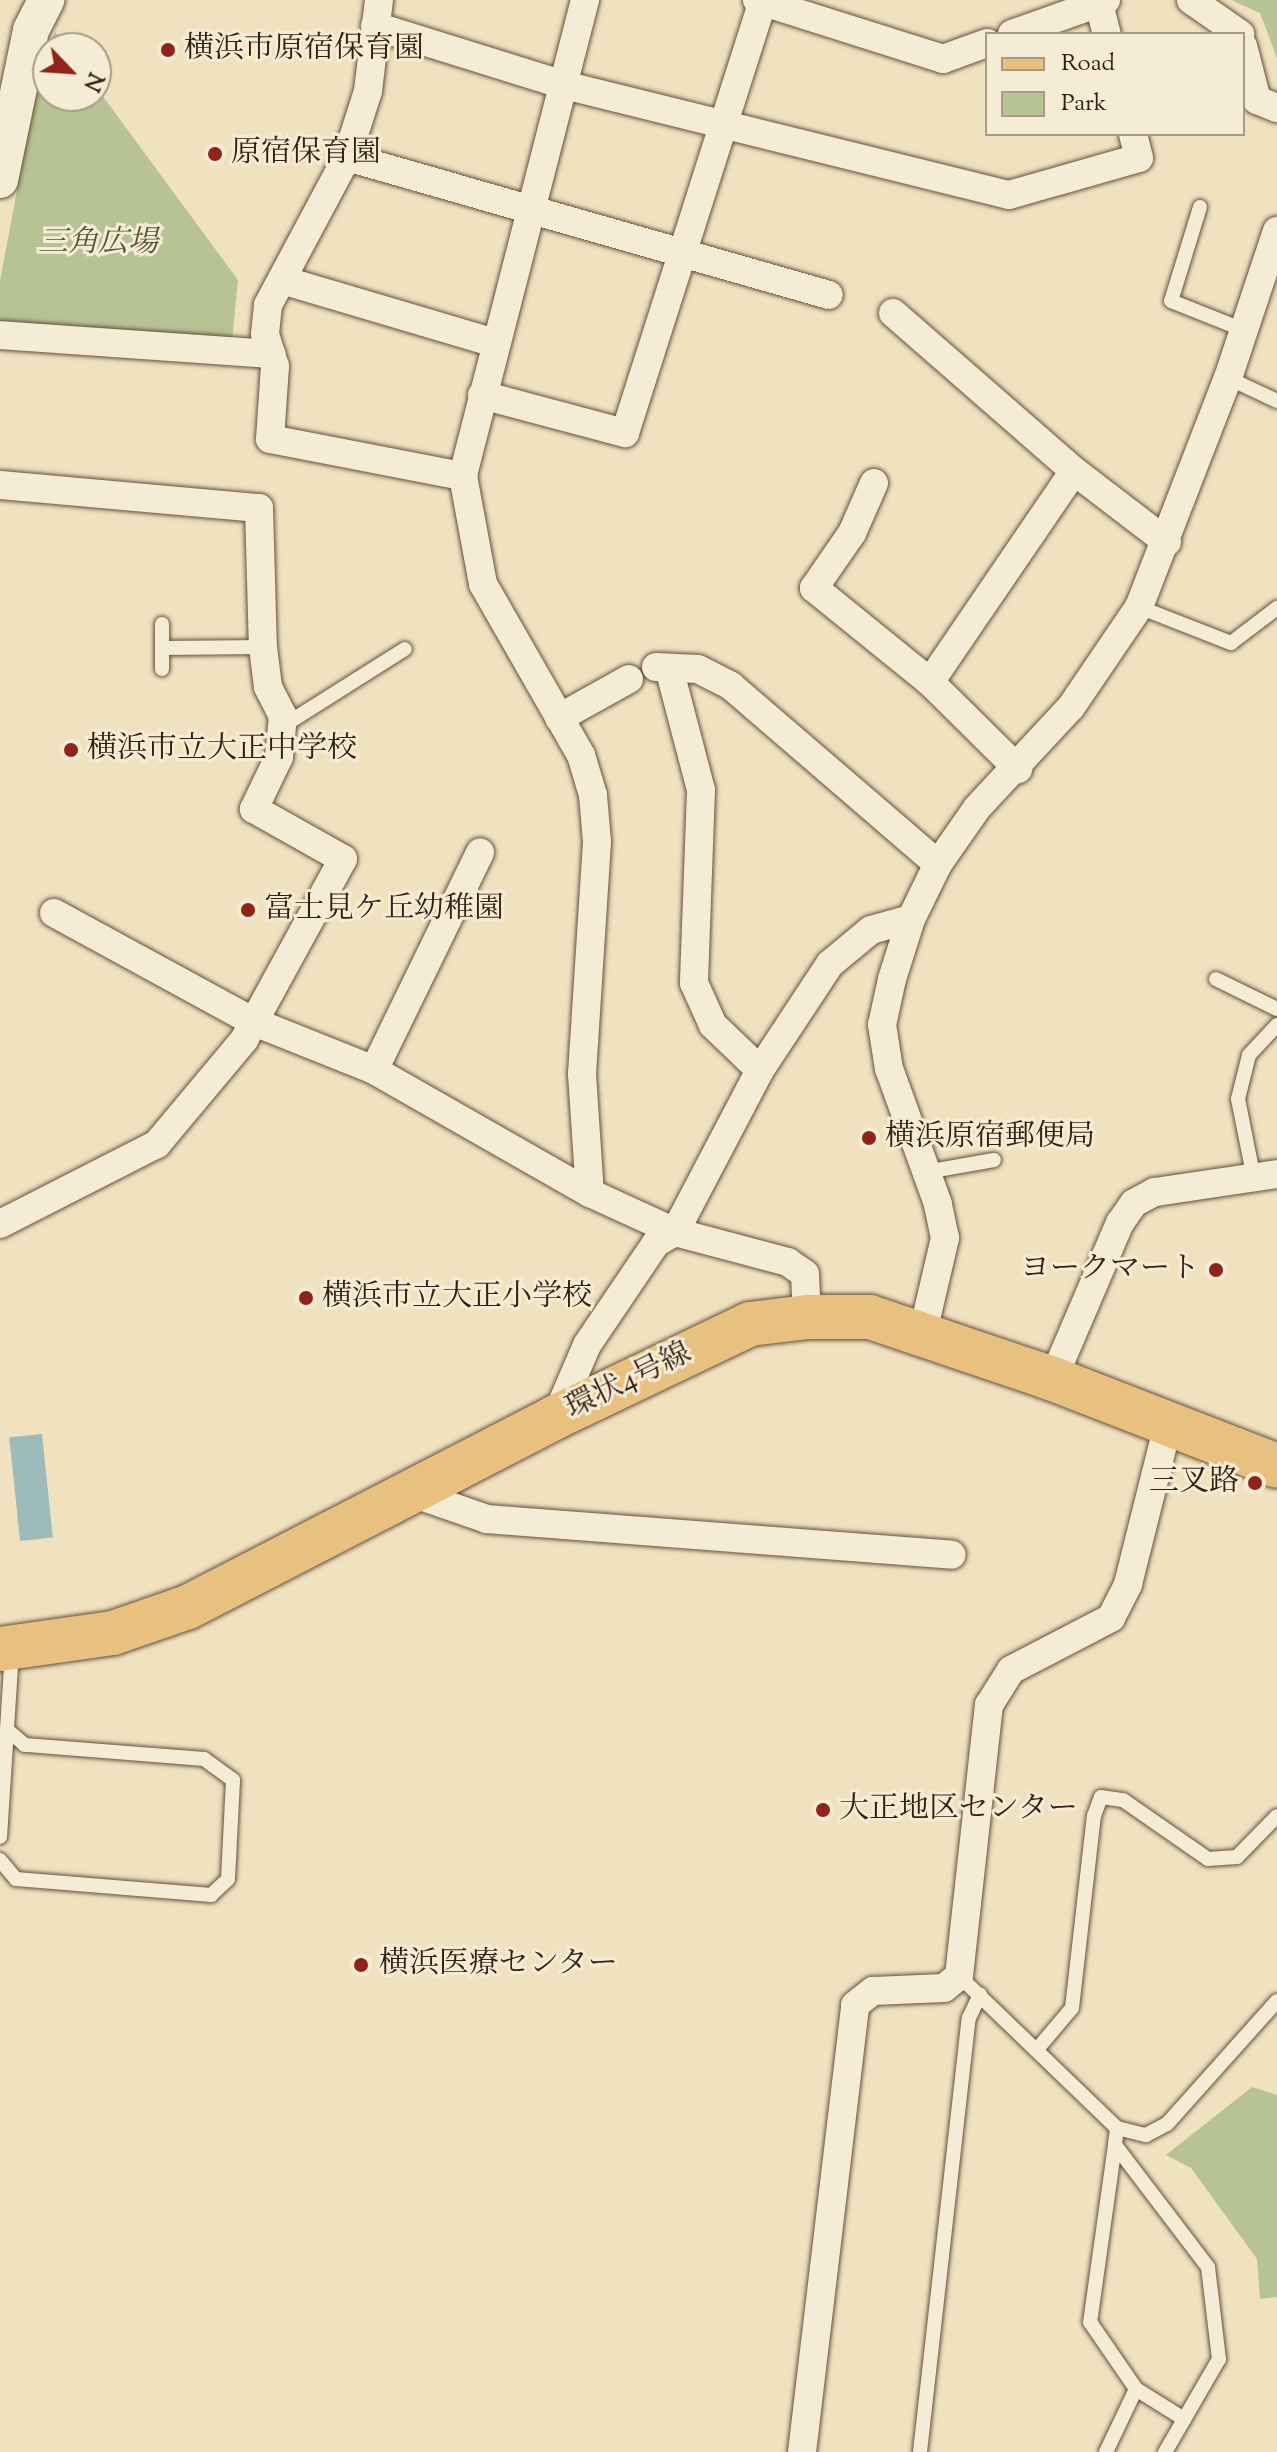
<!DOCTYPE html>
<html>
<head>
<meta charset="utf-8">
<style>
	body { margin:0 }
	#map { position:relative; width:1277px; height:2452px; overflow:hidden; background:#f0e1bf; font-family:"Sorts Mill Goudy","Noto Serif JP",serif }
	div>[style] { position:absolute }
	.green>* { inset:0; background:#b7c394 }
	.water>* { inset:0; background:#9ebbbc; transform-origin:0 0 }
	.roads { filter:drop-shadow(0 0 2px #64503d) drop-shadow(0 0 2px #64503d) }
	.service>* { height:14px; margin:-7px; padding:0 7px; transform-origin:7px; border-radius:7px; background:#f5ecd5 }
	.minor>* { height:28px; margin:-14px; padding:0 14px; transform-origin:14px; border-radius:14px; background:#f5ecd5 }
	.tertiary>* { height:36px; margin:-18px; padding:0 18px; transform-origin:18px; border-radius:18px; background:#f5ecd5 }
	.primary>* { height:44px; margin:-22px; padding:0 22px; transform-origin:22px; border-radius:22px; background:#e8c080 }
	.dots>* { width:22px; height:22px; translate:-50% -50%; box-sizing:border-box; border:4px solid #f5ecd5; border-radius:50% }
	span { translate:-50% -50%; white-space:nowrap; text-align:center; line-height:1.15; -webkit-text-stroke:6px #f5ecd5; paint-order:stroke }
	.poi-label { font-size:30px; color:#351f12 }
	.left { translate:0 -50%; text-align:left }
	.right { translate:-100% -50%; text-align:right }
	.park-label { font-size:30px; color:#5c5039; font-style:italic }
	.street-label { font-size:30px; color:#351f12 }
	.legend { position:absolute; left:985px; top:32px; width:260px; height:104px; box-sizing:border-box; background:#f5ecd5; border:2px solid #a89a87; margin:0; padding:10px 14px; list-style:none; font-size:24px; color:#351f12 }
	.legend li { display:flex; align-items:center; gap:16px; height:40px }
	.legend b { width:40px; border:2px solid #a89a87 }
	.north { position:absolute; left:32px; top:32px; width:80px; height:80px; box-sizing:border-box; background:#f5ecd5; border:2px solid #a89a87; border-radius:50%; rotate:115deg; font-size:22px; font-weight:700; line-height:32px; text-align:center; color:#351f12 }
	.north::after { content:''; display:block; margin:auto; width:28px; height:36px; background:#8f2418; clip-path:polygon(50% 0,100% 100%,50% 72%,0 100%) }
</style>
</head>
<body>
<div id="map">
	<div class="green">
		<div style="clip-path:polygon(1231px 0,1277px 0,1277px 58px,1260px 13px)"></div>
		<div style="clip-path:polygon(55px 32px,67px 48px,48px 48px,48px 96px,96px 96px,96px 87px,238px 280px,232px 342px,0 324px,0 281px,41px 62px)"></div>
		<div style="clip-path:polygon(1252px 2087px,1277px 2095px,1277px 2297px,1260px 2299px,1257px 2259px,1191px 2168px,1166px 2155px)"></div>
	</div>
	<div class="water">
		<div style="left:42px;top:1434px;width:104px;height:33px;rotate:84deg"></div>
	</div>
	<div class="roads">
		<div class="service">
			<div style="left:1200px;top:207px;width:98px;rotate:107.1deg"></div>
			<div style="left:1171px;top:301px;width:75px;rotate:21.8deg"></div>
			<div style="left:1228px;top:378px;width:54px;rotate:25.1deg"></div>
			<div style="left:1139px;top:607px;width:99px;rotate:21.4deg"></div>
			<div style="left:1231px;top:643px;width:58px;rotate:-37.3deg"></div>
			<div style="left:164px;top:648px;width:99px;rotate:-0.6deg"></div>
			<div style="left:162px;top:669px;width:45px;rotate:-90deg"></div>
			<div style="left:283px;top:726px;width:144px;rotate:-32.3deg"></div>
			<div style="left:1216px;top:979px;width:68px;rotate:26.2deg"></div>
			<div style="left:926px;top:1172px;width:69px;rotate:-10deg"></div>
			<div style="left:1254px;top:1179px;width:82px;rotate:-101.3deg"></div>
			<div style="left:1238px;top:1099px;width:45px;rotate:-76deg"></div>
			<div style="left:1249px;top:1055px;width:41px;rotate:-47deg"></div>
			<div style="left:0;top:1837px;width:184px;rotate:-86.3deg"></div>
			<div style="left:0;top:1860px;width:25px;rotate:50deg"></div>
			<div style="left:16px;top:1879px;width:196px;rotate:4.7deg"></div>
			<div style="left:211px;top:1895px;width:23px;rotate:-43deg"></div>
			<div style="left:228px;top:1879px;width:99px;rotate:-87.1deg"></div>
			<div style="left:233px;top:1780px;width:36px;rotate:-144deg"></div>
			<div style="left:204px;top:1759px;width:180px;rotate:-175.5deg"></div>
			<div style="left:25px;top:1745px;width:23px;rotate:-140deg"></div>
			<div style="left:959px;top:1976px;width:219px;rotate:43.9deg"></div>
			<div style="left:1117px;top:2128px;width:17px;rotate:97deg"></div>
			<div style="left:1115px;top:2145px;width:153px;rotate:52.7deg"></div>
			<div style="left:1208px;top:2267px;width:93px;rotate:83.2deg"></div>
			<div style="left:1219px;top:2359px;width:108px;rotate:120.1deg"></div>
			<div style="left:1039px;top:2047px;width:51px;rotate:-49.8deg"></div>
			<div style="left:1072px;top:2008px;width:193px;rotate:-83.5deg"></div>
			<div style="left:1094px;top:1816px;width:20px;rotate:-70deg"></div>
			<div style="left:1101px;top:1797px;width:22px;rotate:8deg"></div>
			<div style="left:1123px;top:1800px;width:103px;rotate:34.8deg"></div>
			<div style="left:1208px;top:1859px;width:29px;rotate:-4deg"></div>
			<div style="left:1237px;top:1857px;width:57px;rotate:-45.7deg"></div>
			<div style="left:1117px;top:2128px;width:30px;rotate:14deg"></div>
			<div style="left:1146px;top:2135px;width:24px;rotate:-28deg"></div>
			<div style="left:1167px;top:2124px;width:165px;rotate:-48.2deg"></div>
			<div style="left:1115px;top:2145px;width:179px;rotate:98deg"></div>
			<div style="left:1090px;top:2322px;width:81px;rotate:55.5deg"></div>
			<div style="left:1136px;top:2389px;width:57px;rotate:32deg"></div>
			<div style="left:920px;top:2452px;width:437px;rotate:-83.6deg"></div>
			<div style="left:969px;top:2018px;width:26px;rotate:-65deg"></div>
			<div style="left:1106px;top:2452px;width:70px;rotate:-64.5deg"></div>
		</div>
		<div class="minor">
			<div style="left:379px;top:0;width:92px;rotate:96.9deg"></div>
			<div style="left:368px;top:91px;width:69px;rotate:107.7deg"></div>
			<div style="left:347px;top:157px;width:168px;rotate:118.1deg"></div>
			<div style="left:268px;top:305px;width:29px;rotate:96deg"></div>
			<div style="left:265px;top:334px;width:34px;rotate:73deg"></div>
			<div style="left:275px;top:366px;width:73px;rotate:93.9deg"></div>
			<div style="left:270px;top:439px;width:197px;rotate:10.9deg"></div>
			<div style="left:585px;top:0;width:491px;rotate:104.4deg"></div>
			<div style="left:463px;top:476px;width:110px;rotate:79.5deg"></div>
			<div style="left:483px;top:584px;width:197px;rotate:60.2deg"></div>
			<div style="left:581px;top:755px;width:42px;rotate:73.3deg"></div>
			<div style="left:593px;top:795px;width:47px;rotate:85.1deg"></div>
			<div style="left:597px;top:842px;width:232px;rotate:93.7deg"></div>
			<div style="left:582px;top:1074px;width:119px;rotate:86.2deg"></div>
			<div style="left:757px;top:0;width:195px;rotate:17.6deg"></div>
			<div style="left:943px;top:59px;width:47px;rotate:-20deg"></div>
			<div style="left:1106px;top:0;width:8px;rotate:157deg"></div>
			<div style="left:1099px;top:3px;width:32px;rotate:76deg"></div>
			<div style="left:1191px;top:0;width:60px;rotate:34.8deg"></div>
			<div style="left:375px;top:26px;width:198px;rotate:17.3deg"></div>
			<div style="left:564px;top:85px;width:458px;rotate:13.9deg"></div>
			<div style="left:1009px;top:195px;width:135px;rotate:-15.9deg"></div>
			<div style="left:1139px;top:158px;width:25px;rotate:-104deg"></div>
			<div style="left:1012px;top:34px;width:92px;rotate:-19.6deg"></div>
			<div style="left:1243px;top:46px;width:56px;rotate:75.5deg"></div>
			<div style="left:1257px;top:100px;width:22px;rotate:22deg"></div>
			<div style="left:347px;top:157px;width:501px;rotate:15.98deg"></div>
			<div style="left:282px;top:280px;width:222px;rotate:16.5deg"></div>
			<div style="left:893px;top:313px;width:240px;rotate:41.1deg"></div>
			<div style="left:1074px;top:471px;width:117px;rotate:37.4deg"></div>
			<div style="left:0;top:335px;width:272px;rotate:4deg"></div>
			<div style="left:482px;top:395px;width:148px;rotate:14.9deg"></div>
			<div style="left:625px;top:433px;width:451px;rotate:-72.3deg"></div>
			<div style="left:874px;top:483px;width:55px;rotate:113.7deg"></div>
			<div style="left:852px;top:533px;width:67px;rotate:124.6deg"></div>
			<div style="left:814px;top:588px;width:149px;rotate:39deg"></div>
			<div style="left:930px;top:682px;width:124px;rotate:44.7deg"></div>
			<div style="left:0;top:485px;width:260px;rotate:5.1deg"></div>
			<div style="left:259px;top:508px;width:139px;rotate:88.4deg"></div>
			<div style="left:263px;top:647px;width:40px;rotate:82.9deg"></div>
			<div style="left:268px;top:687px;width:33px;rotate:63deg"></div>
			<div style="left:283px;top:716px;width:41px;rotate:95.6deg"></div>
			<div style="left:279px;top:757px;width:58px;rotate:115.7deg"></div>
			<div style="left:254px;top:809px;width:102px;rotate:29.3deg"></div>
			<div style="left:343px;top:859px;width:206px;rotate:118.7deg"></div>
			<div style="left:244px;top:1040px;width:136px;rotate:129.9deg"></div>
			<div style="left:157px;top:1144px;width:176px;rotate:153deg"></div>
			<div style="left:656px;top:667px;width:42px;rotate:2.7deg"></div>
			<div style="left:698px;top:669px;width:37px;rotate:27deg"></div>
			<div style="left:731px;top:686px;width:273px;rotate:40.7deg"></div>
			<div style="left:669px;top:668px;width:126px;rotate:75.3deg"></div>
			<div style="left:701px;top:790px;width:193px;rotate:92.1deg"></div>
			<div style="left:694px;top:983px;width:46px;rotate:65.7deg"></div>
			<div style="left:713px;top:1025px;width:65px;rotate:43.8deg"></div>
			<div style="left:930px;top:682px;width:255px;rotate:-55.7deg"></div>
			<div style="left:559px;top:718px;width:80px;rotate:-29.1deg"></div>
			<div style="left:54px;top:913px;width:228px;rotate:28.6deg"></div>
			<div style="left:254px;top:1022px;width:129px;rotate:21.8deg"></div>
			<div style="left:374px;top:1070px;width:249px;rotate:29.7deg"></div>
			<div style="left:590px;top:1193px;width:94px;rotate:24.6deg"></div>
			<div style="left:675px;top:1232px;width:22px;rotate:150deg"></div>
			<div style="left:656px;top:1243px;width:123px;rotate:124.1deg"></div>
			<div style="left:587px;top:1345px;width:78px;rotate:113.3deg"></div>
			<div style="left:374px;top:1070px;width:242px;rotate:-64deg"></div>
			<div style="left:807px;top:1317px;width:43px;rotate:-92.7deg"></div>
			<div style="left:805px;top:1274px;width:21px;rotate:-145deg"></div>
			<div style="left:788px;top:1262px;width:117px;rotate:-165.1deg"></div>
			<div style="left:675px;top:1232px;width:183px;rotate:-62.3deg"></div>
			<div style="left:760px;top:1070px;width:127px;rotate:-56.6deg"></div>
			<div style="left:830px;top:964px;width:53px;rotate:-39.7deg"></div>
			<div style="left:871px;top:930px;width:41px;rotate:-15.4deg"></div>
			<div style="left:923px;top:1332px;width:97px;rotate:-76.8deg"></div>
			<div style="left:945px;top:1238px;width:35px;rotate:-102deg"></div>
			<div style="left:938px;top:1204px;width:144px;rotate:-109.9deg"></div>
			<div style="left:889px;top:1069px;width:45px;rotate:-99deg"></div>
			<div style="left:882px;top:1025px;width:47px;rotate:-77.7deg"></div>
			<div style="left:892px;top:979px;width:63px;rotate:-72.4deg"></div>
			<div style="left:911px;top:919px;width:61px;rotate:-63.9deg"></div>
			<div style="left:938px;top:864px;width:68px;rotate:-55.1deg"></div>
			<div style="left:977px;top:808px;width:138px;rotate:-47.1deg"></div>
			<div style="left:1071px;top:707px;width:121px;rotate:-55.8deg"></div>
			<div style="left:1139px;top:607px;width:246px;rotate:-68.8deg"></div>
			<div style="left:1228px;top:378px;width:155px;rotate:-71.6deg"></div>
			<div style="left:1053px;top:1379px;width:170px;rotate:-66.8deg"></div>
			<div style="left:1120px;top:1223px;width:24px;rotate:-55deg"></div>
			<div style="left:1134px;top:1203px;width:24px;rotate:-28deg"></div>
			<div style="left:1155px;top:1192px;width:123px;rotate:-8.4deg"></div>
			<div style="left:415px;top:1494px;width:76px;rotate:19.1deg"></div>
			<div style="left:487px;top:1519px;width:466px;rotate:4.4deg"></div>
			<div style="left:802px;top:2452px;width:450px;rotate:-83.2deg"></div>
			<div style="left:855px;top:2005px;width:23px;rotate:-38deg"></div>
			<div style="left:873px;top:1991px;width:71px;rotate:-2.4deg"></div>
			<div style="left:944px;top:1988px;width:19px;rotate:-39deg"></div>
			<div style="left:959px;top:1976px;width:273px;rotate:-83.7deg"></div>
			<div style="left:989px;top:1705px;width:41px;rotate:-57.8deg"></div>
			<div style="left:1011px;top:1670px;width:113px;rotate:-27.5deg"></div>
			<div style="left:1111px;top:1618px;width:38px;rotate:-63deg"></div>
			<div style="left:1128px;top:1584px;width:164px;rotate:-75.9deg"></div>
		</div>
		<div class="tertiary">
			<div style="left:0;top:180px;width:153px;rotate:-78.3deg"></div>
			<div style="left:31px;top:30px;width:34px;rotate:-63deg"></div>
		</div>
		<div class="primary">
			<div style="left:0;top:1649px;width:114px;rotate:-8.1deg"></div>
			<div style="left:113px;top:1633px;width:79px;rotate:-19.1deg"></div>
			<div style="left:188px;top:1607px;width:414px;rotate:-27.3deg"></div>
			<div style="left:556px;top:1417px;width:215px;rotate:-25.6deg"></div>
			<div style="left:750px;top:1324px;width:57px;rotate:-7deg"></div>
			<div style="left:807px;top:1317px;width:63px"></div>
			<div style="left:870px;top:1317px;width:193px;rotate:18.7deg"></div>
			<div style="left:1053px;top:1379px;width:240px;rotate:21.2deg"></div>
		</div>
	</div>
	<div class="dots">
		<div style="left:168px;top:50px;background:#8f2418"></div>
		<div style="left:215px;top:154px;background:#8f2418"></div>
		<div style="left:71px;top:750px;background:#8f2418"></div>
		<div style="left:248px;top:910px;background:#8f2418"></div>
		<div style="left:869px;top:1138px;background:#8f2418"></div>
		<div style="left:1216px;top:1270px;background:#8f2418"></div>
		<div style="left:306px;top:1298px;background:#8f2418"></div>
		<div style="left:1255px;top:1483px;background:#8f2418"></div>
		<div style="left:823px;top:1810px;background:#8f2418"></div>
		<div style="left:361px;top:1965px;background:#8f2418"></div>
	</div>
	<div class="poi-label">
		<span class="left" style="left:184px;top:50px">横浜市原宿保育園</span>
		<span class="left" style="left:231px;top:154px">原宿保育園</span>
		<span class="left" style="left:87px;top:750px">横浜市立大正中学校</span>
		<span class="left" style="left:264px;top:910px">富士見ケ丘幼稚園</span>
		<span class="left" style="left:885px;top:1138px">横浜原宿郵便局</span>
		<span class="right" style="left:1200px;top:1270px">ヨークマート</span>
		<span class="left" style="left:322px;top:1298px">横浜市立大正小学校</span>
		<span class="right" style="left:1239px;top:1483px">三叉路</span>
		<span class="left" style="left:839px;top:1810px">大正地区センター</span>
		<span class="left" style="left:379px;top:1965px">横浜医療センター</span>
	</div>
	<div class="park-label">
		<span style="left:98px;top:244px">三角広場</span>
	</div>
	<div class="street-label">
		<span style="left:629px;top:1382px;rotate:-26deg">環状4号線</span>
	</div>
	<ul class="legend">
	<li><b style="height:10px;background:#e8c080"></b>Road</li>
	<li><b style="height:22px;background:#b7c394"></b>Park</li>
	</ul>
	<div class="north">N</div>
</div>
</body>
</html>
